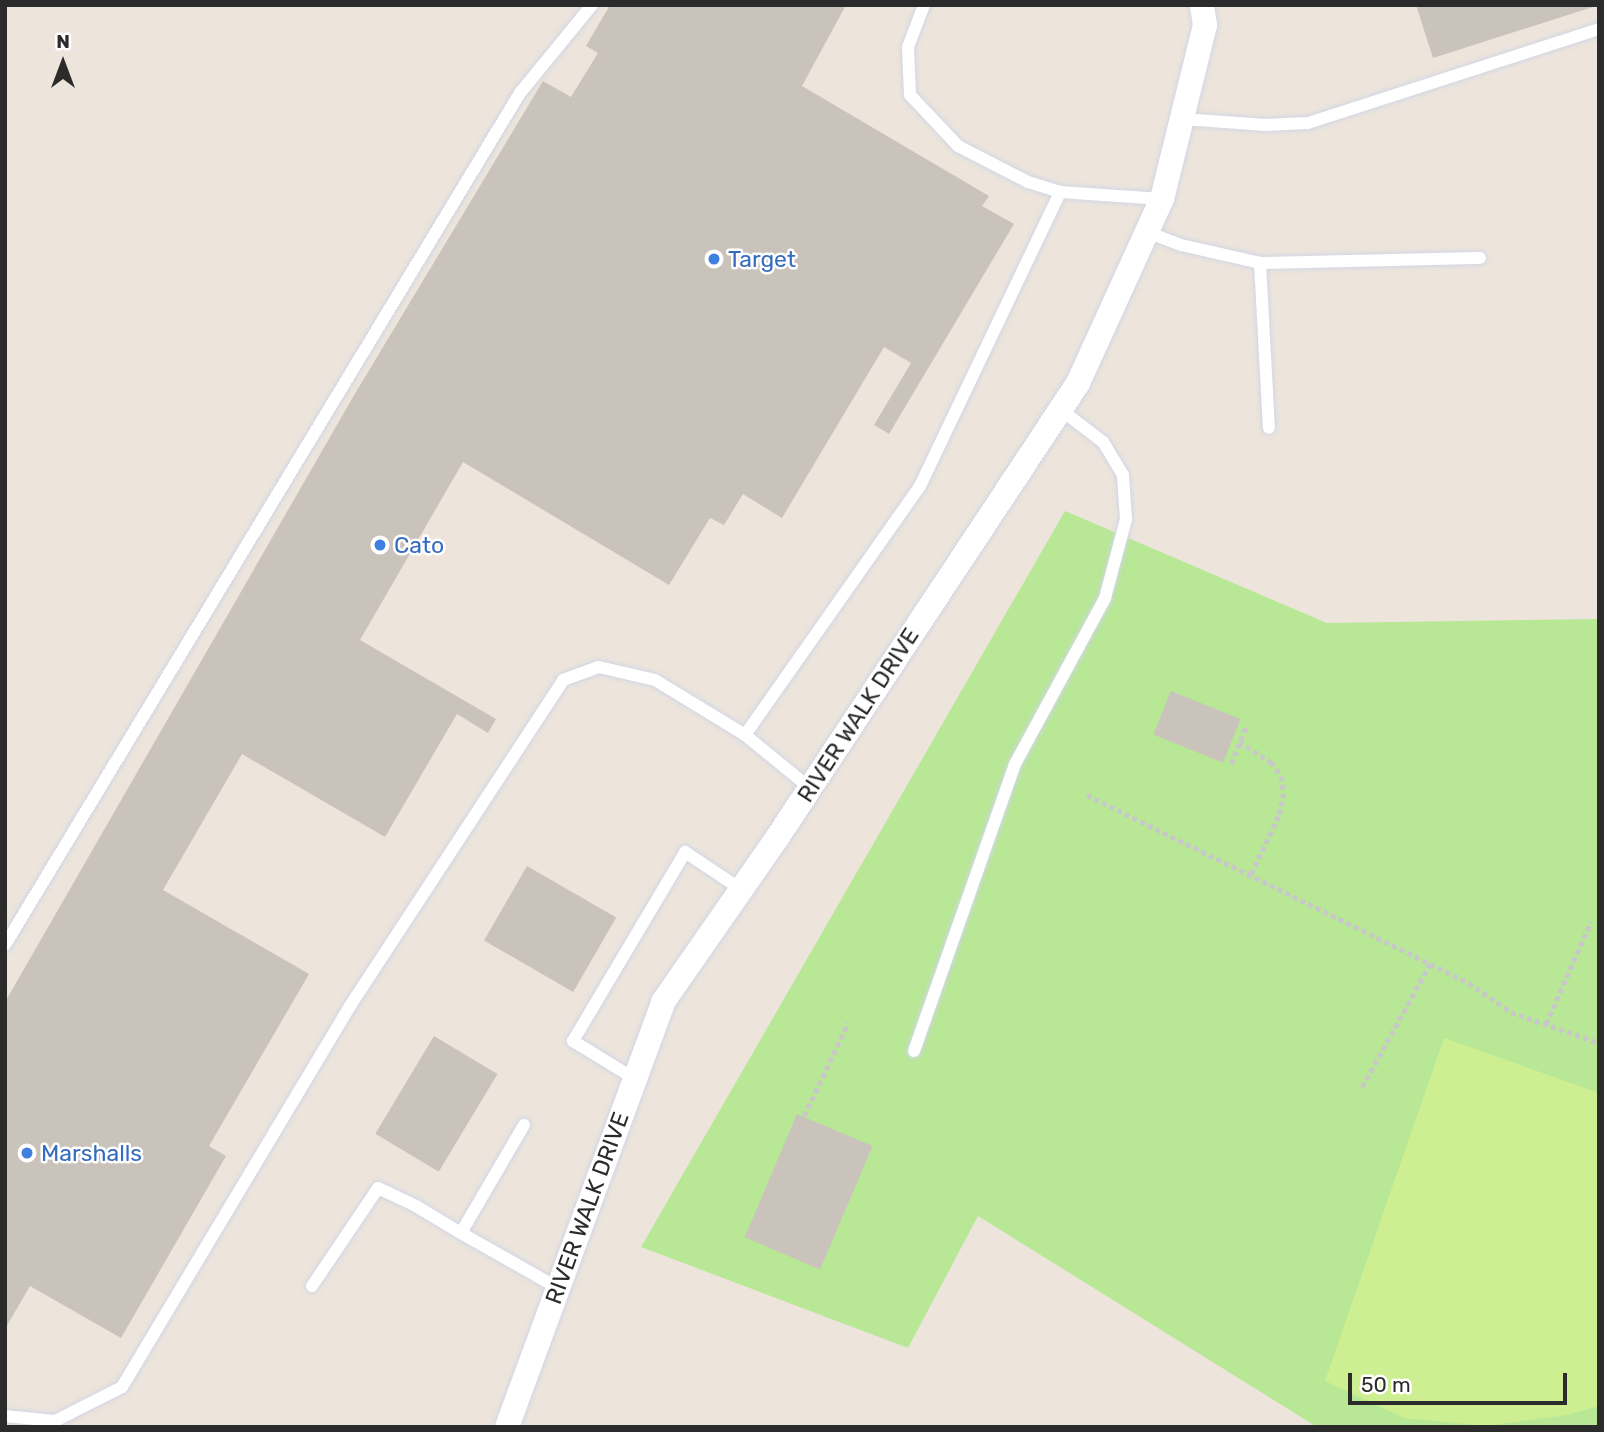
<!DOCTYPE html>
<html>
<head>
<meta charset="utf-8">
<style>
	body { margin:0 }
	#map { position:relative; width:1604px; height:1432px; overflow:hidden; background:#ede5dc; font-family:Rubik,sans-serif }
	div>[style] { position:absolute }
	.green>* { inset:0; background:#b8e796 }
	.pitch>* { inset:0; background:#ceef91 }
	.building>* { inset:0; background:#c9c3bb; transform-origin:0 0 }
	.path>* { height:4.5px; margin-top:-2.25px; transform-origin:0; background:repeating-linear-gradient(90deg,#c8c8c8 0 5px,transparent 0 8.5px) }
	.roads { filter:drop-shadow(0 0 2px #d1d6e4) drop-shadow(0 0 2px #d1d6e4) }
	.service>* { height:12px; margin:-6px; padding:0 6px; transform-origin:6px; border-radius:6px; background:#fff }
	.minor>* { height:24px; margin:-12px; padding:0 12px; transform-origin:12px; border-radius:12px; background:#fff }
	.dots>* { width:19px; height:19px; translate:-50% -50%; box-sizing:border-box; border:4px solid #fff; border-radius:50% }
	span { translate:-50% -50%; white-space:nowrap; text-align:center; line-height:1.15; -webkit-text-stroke:5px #fff; paint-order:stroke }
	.shop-label { font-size:23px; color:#366cbe }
	.left { translate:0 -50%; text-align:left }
	.street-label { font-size:23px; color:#2b2b2b }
	.frame { position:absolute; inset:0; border:7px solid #2b2b2b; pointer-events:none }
	.north { position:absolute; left:28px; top:28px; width:70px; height:70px; -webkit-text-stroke:5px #fff; paint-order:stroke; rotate:0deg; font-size:19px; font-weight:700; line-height:28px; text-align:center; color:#2b2b2b }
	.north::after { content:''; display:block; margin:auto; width:24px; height:32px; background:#2b2b2b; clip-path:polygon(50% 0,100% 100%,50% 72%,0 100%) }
	.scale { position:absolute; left:1348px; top:1373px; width:219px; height:32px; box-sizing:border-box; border:4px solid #2b2b2b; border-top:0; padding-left:9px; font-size:21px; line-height:24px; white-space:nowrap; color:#2b2b2b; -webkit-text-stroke:5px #fff; paint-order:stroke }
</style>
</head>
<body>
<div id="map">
	<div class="green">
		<div style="clip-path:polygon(1065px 511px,1327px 623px,1599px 619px,1599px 1427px,1317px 1427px,978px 1216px,908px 1348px,641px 1247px)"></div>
	</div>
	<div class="pitch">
		<div style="clip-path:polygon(1444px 1038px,1599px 1093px,1599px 1406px,1567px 1415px,1486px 1426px,1404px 1418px,1325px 1381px)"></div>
	</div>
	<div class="building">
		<div style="clip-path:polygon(610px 5px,846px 5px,802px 86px,989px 196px,982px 206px,1014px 224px,889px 434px,874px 425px,911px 363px,884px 347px,782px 518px,743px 494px,724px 525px,710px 518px,669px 585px,463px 462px,360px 640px,496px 719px,488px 733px,457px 714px,385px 837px,242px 754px,163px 890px,309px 974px,209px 1146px,226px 1156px,121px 1338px,30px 1286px,5px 1329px,5px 1002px,353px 397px,543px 81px,571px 97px,598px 53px,586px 46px)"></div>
		<div style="clip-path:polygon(1416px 5px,1596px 5px,1596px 6px,1433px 58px)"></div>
		<div style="left:1171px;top:691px;width:75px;height:47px;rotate:22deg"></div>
		<div style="left:527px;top:866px;width:103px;height:86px;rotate:30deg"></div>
		<div style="left:434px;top:1036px;width:74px;height:114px;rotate:31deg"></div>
		<div style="left:797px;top:1114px;width:82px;height:134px;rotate:23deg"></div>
	</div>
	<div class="path">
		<div style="left:1239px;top:742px;width:38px;rotate:32deg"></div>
		<div style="left:1271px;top:762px;width:17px;rotate:54deg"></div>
		<div style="left:1281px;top:776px;width:17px;rotate:80deg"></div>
		<div style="left:1284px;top:793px;width:24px;rotate:102deg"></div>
		<div style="left:1279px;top:816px;width:65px;rotate:115.4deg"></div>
		<div style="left:1231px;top:764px;width:43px;rotate:-68.2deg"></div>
		<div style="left:1087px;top:795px;width:426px;rotate:26.2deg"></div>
		<div style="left:1469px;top:983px;width:51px;rotate:34.6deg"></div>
		<div style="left:1511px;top:1012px;width:93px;rotate:19.4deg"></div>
		<div style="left:1546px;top:1024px;width:112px;rotate:-66.4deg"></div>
		<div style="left:1362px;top:1087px;width:141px;rotate:-61.1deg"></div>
		<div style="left:804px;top:1116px;width:103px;rotate:-64.7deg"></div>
	</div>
	<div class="roads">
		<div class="service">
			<div style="left:924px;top:5px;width:45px;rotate:110.9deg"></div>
			<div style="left:908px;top:47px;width:48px;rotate:87.6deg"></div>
			<div style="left:910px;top:95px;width:70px;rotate:46.7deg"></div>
			<div style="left:958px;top:146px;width:79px;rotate:27.2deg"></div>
			<div style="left:1028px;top:182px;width:34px;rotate:17deg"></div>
			<div style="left:1060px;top:192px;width:102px;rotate:3.9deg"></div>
			<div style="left:1183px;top:119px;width:83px;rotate:4.1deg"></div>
			<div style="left:1266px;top:125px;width:42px;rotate:-2.7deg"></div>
			<div style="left:1308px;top:123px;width:306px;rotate:-17.9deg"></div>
			<div style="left:1147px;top:232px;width:36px;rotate:21deg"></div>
			<div style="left:1181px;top:245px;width:81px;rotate:12.8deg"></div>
			<div style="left:1260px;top:263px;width:165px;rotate:86.9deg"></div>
			<div style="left:1260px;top:263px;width:220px;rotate:-1.3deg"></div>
			<div style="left:745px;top:735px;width:304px;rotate:-54.9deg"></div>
			<div style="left:920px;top:486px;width:326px;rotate:-64.5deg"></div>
			<div style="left:5px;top:945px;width:996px;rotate:-58.85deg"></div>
			<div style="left:520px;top:93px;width:114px;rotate:-50.7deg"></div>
			<div style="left:914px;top:1051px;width:304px;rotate:-70.6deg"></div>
			<div style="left:1015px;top:764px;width:189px;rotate:-61.5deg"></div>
			<div style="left:1105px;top:598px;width:82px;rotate:-75.1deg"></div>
			<div style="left:1126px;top:519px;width:44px;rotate:-93.9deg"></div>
			<div style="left:1123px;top:475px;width:39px;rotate:-121deg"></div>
			<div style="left:1103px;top:442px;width:54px;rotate:-142.5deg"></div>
			<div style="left:635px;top:1079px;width:73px;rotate:-148.5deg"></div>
			<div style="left:573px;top:1041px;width:220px;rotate:-59.3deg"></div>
			<div style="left:685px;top:852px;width:69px;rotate:33.7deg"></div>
			<div style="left:524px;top:1125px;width:125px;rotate:120.3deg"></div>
			<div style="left:461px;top:1233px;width:112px;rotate:29.6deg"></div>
			<div style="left:312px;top:1286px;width:118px;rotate:-56deg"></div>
			<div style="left:378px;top:1188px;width:42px;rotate:25.3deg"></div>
			<div style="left:416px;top:1206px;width:52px;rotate:31deg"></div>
			<div style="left:5px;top:1416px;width:50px;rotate:5.7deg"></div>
			<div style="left:55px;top:1421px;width:75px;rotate:-26.9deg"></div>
			<div style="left:122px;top:1387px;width:444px;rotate:-59.1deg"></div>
			<div style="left:350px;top:1006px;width:389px;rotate:-56.8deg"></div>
			<div style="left:563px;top:680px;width:38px;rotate:-20deg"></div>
			<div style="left:599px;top:667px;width:57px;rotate:13.1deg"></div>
			<div style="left:655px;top:680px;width:105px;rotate:31.4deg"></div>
			<div style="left:745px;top:735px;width:84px;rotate:39.2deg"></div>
		</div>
		<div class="minor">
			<div style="left:507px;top:1427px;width:453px;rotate:-69.8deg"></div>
			<div style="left:663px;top:1002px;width:200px;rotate:-55.2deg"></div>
			<div style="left:777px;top:838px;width:546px;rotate:-56.51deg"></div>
			<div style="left:1078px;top:383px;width:202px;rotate:-65.5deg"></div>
			<div style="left:1162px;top:199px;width:179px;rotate:-76.1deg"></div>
			<div style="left:1205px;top:25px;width:20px;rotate:-99deg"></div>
		</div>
	</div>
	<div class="dots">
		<div style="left:714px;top:259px;background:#3f7fe0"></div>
		<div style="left:380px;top:545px;background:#3f7fe0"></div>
		<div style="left:27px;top:1153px;background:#3f7fe0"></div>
	</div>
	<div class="shop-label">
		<span class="left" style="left:728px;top:259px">Target</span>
		<span class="left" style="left:394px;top:545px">Cato</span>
		<span class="left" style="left:41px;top:1153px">Marshalls</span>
	</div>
	<div class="street-label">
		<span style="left:858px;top:715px;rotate:-57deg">RIVER WALK DRIVE</span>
		<span style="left:587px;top:1208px;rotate:-70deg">RIVER WALK DRIVE</span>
	</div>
	<div class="frame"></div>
	<div class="north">N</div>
	<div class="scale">50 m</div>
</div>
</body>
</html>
